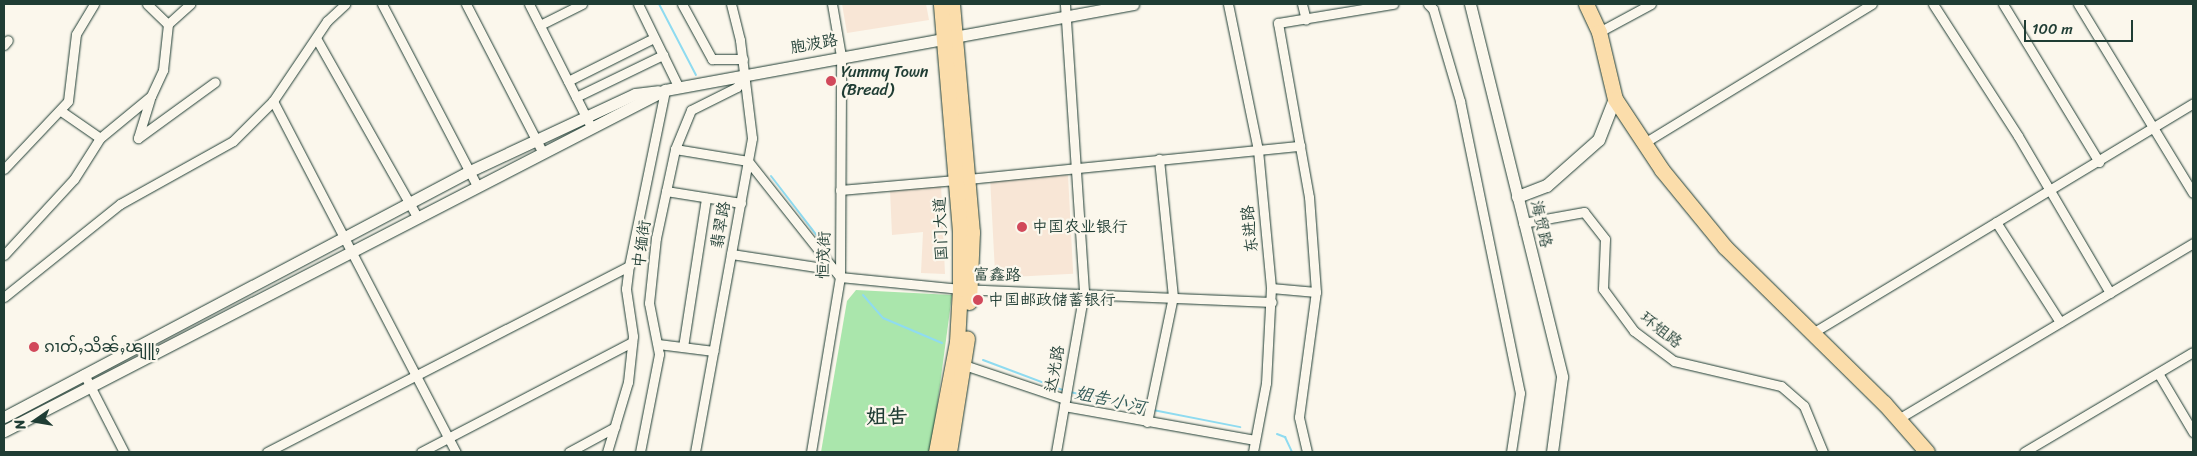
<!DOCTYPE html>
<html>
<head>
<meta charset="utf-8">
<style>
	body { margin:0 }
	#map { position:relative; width:2197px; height:456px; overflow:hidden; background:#fbf7ec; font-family:Sriracha,"LXGW WenKai TC","Noto Sans Myanmar",sans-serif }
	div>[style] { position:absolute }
	.built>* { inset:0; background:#f8e6d6; transform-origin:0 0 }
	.green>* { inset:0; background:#aae6ac }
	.stream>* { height:2px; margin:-1px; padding:0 1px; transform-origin:1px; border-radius:1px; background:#8fdbf0 }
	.roads { filter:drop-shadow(0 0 1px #1f3d34) drop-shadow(0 0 1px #1f3d34) }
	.minor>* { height:9px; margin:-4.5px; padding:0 4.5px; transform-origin:4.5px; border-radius:4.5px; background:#fbf7ec }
	.tertiary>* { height:11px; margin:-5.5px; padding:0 5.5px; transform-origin:5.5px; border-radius:5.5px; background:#fbf7ec }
	.secondary>* { height:12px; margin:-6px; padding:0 6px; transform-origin:6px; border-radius:6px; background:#fbf7ec }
	.trunk>* { height:15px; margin:-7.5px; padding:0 7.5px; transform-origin:7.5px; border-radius:7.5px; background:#fbddab }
	.dots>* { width:14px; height:14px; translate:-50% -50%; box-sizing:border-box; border:2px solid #fbf7ec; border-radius:50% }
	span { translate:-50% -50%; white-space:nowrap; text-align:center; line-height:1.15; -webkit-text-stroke:4.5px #fbf7ec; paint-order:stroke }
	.street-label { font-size:16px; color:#1f3d34 }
	.poi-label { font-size:16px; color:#1f3d34 }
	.left { translate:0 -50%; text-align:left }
	.water-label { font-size:18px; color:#355d5a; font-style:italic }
	.district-label { font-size:21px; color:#1f3d34; font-weight:700 }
	.frame { position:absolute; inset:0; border:5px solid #1f3d34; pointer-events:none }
	.north { position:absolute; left:10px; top:396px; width:50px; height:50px; -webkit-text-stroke:4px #fbf7ec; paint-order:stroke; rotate:257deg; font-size:14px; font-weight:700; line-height:20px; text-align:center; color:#1f3d34 }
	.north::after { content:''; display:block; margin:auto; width:18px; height:22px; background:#1f3d34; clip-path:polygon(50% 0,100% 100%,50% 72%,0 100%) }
	.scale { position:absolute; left:2024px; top:20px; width:109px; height:22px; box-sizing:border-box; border:2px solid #1f3d34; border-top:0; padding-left:6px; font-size:15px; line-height:18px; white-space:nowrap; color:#1f3d34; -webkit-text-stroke:4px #fbf7ec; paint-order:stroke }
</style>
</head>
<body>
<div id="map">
	<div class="built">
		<div style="clip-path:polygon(842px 4px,926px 4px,929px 20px,847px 33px)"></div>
		<div style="left:1068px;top:175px;width:99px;height:78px;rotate:87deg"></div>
		<div style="clip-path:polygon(941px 183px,945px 274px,921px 273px,923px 232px,892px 235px,890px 190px)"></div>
	</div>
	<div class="green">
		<div style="clip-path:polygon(856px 290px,952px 295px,931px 452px,821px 452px,847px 301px)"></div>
	</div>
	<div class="stream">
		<div style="left:659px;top:4px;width:80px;rotate:62.5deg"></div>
		<div style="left:771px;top:176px;width:93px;rotate:52.4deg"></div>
		<div style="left:863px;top:295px;width:30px;rotate:49deg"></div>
		<div style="left:883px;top:318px;width:64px;rotate:23deg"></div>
		<div style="left:983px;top:360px;width:85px;rotate:20.6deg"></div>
		<div style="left:1070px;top:392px;width:78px;rotate:12.6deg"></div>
		<div style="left:1153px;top:410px;width:89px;rotate:11.1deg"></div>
		<div style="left:1277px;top:434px;width:9px;rotate:21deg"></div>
		<div style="left:1285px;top:437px;width:17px;rotate:65deg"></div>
	</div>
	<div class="roads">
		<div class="minor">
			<div style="left:147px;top:4px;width:29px;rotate:44deg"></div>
			<div style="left:382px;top:4px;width:203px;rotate:62.4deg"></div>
			<div style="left:466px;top:4px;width:165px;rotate:62.7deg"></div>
			<div style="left:529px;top:4px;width:138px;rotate:63.2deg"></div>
			<div style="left:638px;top:4px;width:91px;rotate:64deg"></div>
			<div style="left:682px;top:4px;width:63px;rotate:61.4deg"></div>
			<div style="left:712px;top:59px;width:31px"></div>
			<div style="left:1228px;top:4px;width:149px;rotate:78.4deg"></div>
			<div style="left:1258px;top:150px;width:139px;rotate:84.6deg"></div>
			<div style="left:1271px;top:288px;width:95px;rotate:93deg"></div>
			<div style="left:1266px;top:383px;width:70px;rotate:100.7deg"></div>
			<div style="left:1302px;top:4px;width:16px;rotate:76deg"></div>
			<div style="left:1428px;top:4px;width:7px;rotate:45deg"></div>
			<div style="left:1433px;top:9px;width:96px;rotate:73.6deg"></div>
			<div style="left:1460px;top:101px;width:298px;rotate:78.4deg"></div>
			<div style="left:1520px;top:393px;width:60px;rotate:98.7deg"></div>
			<div style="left:1933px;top:4px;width:157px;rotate:57.2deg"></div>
			<div style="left:2018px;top:136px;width:182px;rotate:59.6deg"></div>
			<div style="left:2003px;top:4px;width:185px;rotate:58.7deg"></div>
			<div style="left:2078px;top:4px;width:221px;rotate:58.7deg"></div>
			<div style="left:540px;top:25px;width:47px;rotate:-26.6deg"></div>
			<div style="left:1599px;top:32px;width:59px;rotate:-28.3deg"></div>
			<div style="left:316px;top:38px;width:203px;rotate:60.5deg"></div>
			<div style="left:4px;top:45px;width:6px;rotate:-51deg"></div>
			<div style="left:568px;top:81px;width:96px;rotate:-26.6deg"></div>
			<div style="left:576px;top:97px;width:97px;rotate:-25.8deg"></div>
			<div style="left:150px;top:99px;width:41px;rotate:107.1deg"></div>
			<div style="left:138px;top:138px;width:95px;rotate:-36deg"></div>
			<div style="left:273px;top:101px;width:396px;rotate:62.5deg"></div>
			<div style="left:61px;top:111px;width:47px;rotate:34.7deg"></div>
			<div style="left:1644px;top:143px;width:267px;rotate:-31.4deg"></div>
			<div style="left:675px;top:149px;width:74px;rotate:9.3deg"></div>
			<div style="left:748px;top:161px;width:148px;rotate:51.6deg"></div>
			<div style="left:840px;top:277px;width:121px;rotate:5.7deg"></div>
			<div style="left:960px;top:289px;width:312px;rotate:2.4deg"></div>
			<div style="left:4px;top:169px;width:93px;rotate:-46.7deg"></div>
			<div style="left:68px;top:101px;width:67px;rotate:-83.2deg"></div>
			<div style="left:76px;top:34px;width:35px;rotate:-59deg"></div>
			<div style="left:968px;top:179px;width:334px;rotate:-5.7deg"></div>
			<div style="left:840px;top:190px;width:116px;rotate:-4.9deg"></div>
			<div style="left:666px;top:191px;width:76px;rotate:9.1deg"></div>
			<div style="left:1996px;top:222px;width:119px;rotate:57.4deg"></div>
			<div style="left:1523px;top:223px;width:62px;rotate:-10.2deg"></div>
			<div style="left:1584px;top:212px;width:34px;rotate:52deg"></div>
			<div style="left:1605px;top:239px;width:50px;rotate:92.3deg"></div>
			<div style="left:1603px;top:289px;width:52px;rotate:53.6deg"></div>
			<div style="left:1634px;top:331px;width:50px;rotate:36.9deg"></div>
			<div style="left:1674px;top:361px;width:110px;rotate:13.2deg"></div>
			<div style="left:1781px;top:386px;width:30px;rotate:41deg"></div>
			<div style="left:1804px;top:406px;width:50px;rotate:67.6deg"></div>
			<div style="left:731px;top:254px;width:105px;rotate:8.7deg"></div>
			<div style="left:4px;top:255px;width:103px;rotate:-47.4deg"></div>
			<div style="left:74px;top:179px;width:49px;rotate:-57.6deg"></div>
			<div style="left:100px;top:138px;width:66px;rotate:-39.5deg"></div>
			<div style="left:151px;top:96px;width:29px;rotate:-65deg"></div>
			<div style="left:163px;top:70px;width:46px;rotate:-83.8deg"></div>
			<div style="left:168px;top:24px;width:30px;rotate:-42deg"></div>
			<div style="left:1271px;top:288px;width:45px;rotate:5.1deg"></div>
			<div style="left:4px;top:297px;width:149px;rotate:-38.7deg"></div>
			<div style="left:120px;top:204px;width:129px;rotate:-29.1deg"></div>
			<div style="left:233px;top:141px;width:57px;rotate:-45deg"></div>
			<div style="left:273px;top:101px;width:97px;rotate:-56deg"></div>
			<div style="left:327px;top:21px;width:25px;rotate:-43deg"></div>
			<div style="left:1814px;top:332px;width:443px;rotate:-31.1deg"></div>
			<div style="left:658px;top:344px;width:56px;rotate:7.1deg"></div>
			<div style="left:683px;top:347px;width:151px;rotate:-81.2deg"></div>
			<div style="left:964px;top:365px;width:107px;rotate:18.6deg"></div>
			<div style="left:2158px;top:373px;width:69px;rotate:59.3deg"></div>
			<div style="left:84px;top:374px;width:88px;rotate:62.9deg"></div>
			<div style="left:1064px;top:406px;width:194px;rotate:10.1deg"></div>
			<div style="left:1898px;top:419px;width:344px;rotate:-30.8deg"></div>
			<div style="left:1147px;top:422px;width:128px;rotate:-78.3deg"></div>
			<div style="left:1173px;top:297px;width:139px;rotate:-95.8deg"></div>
			<div style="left:267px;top:452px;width:407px;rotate:-27.2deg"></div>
			<div style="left:421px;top:452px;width:238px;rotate:-27.5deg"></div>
			<div style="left:569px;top:452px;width:52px;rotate:-28.5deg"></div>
			<div style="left:607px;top:452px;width:73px;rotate:-73.3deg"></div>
			<div style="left:628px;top:382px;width:46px;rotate:-83.8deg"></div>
			<div style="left:633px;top:336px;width:48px;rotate:-98.5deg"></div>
			<div style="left:626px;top:289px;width:23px;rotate:-83deg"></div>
			<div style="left:629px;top:266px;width:180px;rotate:-78.4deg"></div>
			<div style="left:640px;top:452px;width:100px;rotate:-79deg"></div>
			<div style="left:659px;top:354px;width:52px;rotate:-101.1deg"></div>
			<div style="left:649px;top:303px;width:65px;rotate:-83.9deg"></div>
			<div style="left:656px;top:238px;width:91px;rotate:-77.9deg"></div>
			<div style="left:675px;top:149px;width:42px;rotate:-67.7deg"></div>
			<div style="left:691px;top:110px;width:51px;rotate:-26.6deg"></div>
			<div style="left:737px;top:87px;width:14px;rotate:-56deg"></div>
			<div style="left:695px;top:452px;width:319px;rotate:-79.7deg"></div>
			<div style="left:752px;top:138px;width:99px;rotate:-97deg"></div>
			<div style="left:740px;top:40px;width:37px;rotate:-104deg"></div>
			<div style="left:811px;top:452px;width:177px;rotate:-80.6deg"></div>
			<div style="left:840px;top:277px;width:221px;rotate:-89.7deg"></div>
			<div style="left:841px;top:56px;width:53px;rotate:-99.8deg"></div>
			<div style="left:1056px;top:452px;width:163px;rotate:-80.1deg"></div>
			<div style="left:1084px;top:291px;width:288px;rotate:-93.8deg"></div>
			<div style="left:1307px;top:452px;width:36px;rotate:-103deg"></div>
			<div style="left:1299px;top:417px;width:126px;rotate:-82.3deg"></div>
			<div style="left:1316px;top:292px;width:95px;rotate:-94.2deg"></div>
			<div style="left:1309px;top:197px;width:177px;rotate:-100.1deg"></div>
			<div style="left:1278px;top:23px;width:117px;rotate:-9.4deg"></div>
			<div style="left:2024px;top:452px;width:196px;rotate:-30.6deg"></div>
		</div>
		<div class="tertiary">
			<div style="left:1470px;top:4px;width:384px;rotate:76.1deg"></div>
			<div style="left:1562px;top:377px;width:76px;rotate:97.6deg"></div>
			<div style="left:4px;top:417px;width:527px;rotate:-27.83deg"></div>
			<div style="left:470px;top:171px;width:182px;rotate:-25deg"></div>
			<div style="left:635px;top:94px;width:23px;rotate:-7deg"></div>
			<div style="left:4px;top:431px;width:744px;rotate:-27.29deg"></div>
			<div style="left:665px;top:90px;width:476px;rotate:-10.4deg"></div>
		</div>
		<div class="secondary">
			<div style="left:1518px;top:197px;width:31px;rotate:-21deg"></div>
			<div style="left:1547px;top:186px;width:69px;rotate:-41.5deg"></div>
			<div style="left:1599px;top:140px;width:44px;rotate:-68.7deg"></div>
		</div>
		<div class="trunk">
			<div style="left:952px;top:4px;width:229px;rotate:85deg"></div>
			<div style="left:972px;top:232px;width:70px;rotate:92.5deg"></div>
			<div style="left:1586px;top:4px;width:31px;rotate:65deg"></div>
			<div style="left:1599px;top:32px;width:69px;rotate:76.6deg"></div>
			<div style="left:1615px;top:99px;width:85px;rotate:56.5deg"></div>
			<div style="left:1662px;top:170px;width:99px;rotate:50.7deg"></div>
			<div style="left:1725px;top:247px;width:223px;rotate:44.5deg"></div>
			<div style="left:1884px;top:403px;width:65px;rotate:48.7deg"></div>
			<div style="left:936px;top:452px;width:112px;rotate:-79.2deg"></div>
			<div style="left:957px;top:342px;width:53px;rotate:-86.8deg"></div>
			<div style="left:960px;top:289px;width:58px;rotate:-90deg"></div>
			<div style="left:960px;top:231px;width:228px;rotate:-94.8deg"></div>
			<div style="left:949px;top:452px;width:115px;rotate:-81deg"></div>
		</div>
	</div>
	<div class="dots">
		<div style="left:831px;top:81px;background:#d1495b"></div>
		<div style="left:1022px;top:227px;background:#d1495b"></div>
		<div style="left:978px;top:300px;background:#d1495b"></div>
		<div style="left:34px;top:347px;background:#d1495b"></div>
	</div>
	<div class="street-label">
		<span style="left:814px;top:44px;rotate:-10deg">胞波路</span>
		<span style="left:1541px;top:224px;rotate:77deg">海贸路</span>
		<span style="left:721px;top:225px;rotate:-80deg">翡翠路</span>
		<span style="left:941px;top:229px;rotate:-92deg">国门大道</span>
		<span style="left:1250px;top:229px;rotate:-96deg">东进路</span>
		<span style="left:642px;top:244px;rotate:-82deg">中缅街</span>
		<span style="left:824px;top:255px;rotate:-88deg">恒茂街</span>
		<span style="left:997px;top:275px;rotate:1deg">富鑫路</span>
		<span style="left:1661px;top:330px;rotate:38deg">环姐路</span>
		<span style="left:1055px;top:369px;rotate:-80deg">达光路</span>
	</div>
	<div class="poi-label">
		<span class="left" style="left:841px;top:81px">Yummy Town<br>(Bread)</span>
		<span class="left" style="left:1032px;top:227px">中国农业银行</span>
		<span class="left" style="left:988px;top:300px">中国邮政储蓄银行</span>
		<span class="left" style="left:44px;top:347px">ၵၢတ်ႇသိၼ်ႇၽျူႇ</span>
	</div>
	<div class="water-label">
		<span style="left:1110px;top:400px;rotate:13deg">姐告小河</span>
	</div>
	<div class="district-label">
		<span style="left:887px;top:416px">姐告</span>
	</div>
	<div class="frame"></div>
	<div class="north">N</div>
	<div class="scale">100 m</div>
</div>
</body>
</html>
